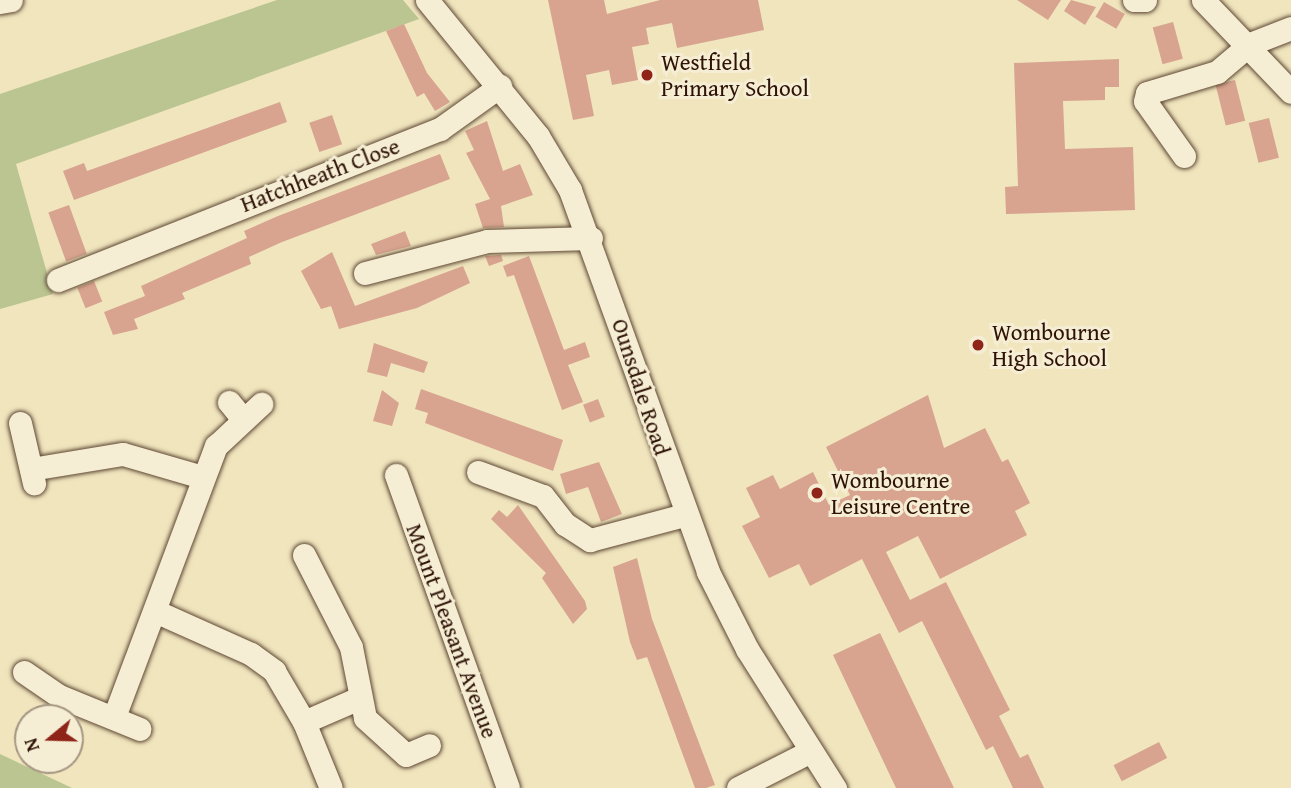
<!DOCTYPE html>
<html>
<head>
<meta charset="utf-8">
<style>
	body { margin:0 }
	#map { position:relative; width:1291px; height:788px; overflow:hidden; background:#f0e5bd; font-family:"Gentium Book Plus",serif }
	div>[style] { position:absolute }
	.green>* { inset:0; background:#bac591 }
	.building>* { inset:0; background:#d8a48f; transform-origin:0 0 }
	.roads { filter:drop-shadow(0 0 2px #5e4734) drop-shadow(0 0 2px #5e4734) }
	.minor>* { height:23px; margin:-11.5px; padding:0 11.5px; transform-origin:11.5px; border-radius:11.5px; background:#f5eed4 }
	.dots>* { width:19px; height:19px; translate:-50% -50%; box-sizing:border-box; border:4px solid #f5eed4; border-radius:50% }
	span { translate:-50% -50%; white-space:nowrap; text-align:center; line-height:1.15; -webkit-text-stroke:6px #f5eed4; paint-order:stroke }
	.poi-label { font-size:23px; color:#2e1206 }
	.left { translate:0 -50%; text-align:left }
	.street-label { font-size:23px; color:#2e1206 }
	.north { position:absolute; left:14px; top:704px; width:70px; height:70px; box-sizing:border-box; background:#f5eed4; border:2px solid #a59682; border-radius:50%; rotate:251deg; font-size:19px; font-weight:700; line-height:28px; text-align:center; color:#2e1206 }
	.north::after { content:''; display:block; margin:auto; width:24px; height:32px; background:#8f2418; clip-path:polygon(50% 0,100% 100%,50% 72%,0 100%) }
</style>
</head>
<body>
<div id="map">
	<div class="green">
		<div style="clip-path:polygon(277px 0,403px 0,419px 19px,16px 164px,53px 294px,0 309px,0 94px)"></div>
		<div style="clip-path:polygon(0 754px,72px 788px,0 788px)"></div>
	</div>
	<div class="building">
		<div style="clip-path:polygon(548px 0,604px 0,607px 14px,660px 0,758px 0,764px 30px,677px 48px,672px 23px,646px 28px,649px 44px,632px 47px,638px 80px,612px 85px,609px 70px,586px 75px,594px 116px,573px 120px)"></div>
		<div style="clip-path:polygon(1017px 0,1061px 0,1048px 20px)"></div>
		<div style="clip-path:polygon(1071px 0,1096px 7px,1085px 25px,1064px 11px)"></div>
		<div style="left:1104px;top:2px;width:24px;height:17px;rotate:30deg"></div>
		<div style="left:1173px;top:22px;width:38px;height:21px;rotate:75deg"></div>
		<div style="clip-path:polygon(404px 24px,427px 73px,450px 102px,435px 111px,424px 93px,417px 97px,386px 31px)"></div>
		<div style="clip-path:polygon(1119px 59px,1119px 87px,1105px 87px,1105px 100px,1063px 101px,1065px 149px,1133px 147px,1135px 210px,1006px 214px,1005px 187px,1018px 186px,1014px 63px)"></div>
		<div style="left:1235px;top:80px;width:42px;height:20px;rotate:76deg"></div>
		<div style="clip-path:polygon(280px 102px,287px 122px,74px 200px,63px 171px,84px 163px,87px 171px)"></div>
		<div style="left:332px;top:115px;width:31px;height:24px;rotate:71deg"></div>
		<div style="left:1269px;top:118px;width:41px;height:21px;rotate:76deg"></div>
		<div style="clip-path:polygon(487px 121px,503px 171px,520px 164px,533px 195px,501px 206px,504px 227px,483px 228px,475px 204px,490px 199px,466px 153px,474px 150px,465px 131px)"></div>
		<div style="clip-path:polygon(440px 154px,450px 179px,282px 242px,249px 257px,251px 264px,182px 293px,185px 299px,134px 319px,138px 329px,113px 335px,104px 312px,145px 296px,141px 286px,247px 238px,244px 231px,278px 216px)"></div>
		<div style="left:69px;top:205px;width:52px;height:22px;rotate:70deg"></div>
		<div style="clip-path:polygon(405px 231px,411px 246px,376px 255px,371px 244px)"></div>
		<div style="clip-path:polygon(332px 252px,355px 306px,463px 266px,470px 283px,417px 308px,339px 329px,331px 306px,321px 309px,301px 271px)"></div>
		<div style="clip-path:polygon(501px 255px,503px 261px,489px 266px,485px 256px)"></div>
		<div style="clip-path:polygon(529px 256px,564px 350px,585px 342px,590px 357px,568px 365px,583px 402px,562px 410px,514px 275px,507px 277px,503px 266px)"></div>
		<div style="left:94px;top:281px;width:22px;height:18px;rotate:68deg"></div>
		<div style="clip-path:polygon(374px 343px,428px 362px,424px 373px,391px 363px,387px 377px,367px 372px)"></div>
		<div style="clip-path:polygon(421px 389px,563px 440px,553px 471px,425px 423px,428px 413px,415px 409px)"></div>
		<div style="clip-path:polygon(382px 390px,399px 403px,392px 426px,373px 421px)"></div>
		<div style="clip-path:polygon(928px 395px,944px 448px,985px 428px,1002px 462px,1008px 459px,1030px 503px,1015px 511px,1027px 535px,940px 579px,918px 536px,886px 552px,910px 600px,946px 582px,1010px 710px,999px 716px,1020px 758px,1028px 754px,1044px 788px,1013px 788px,993px 746px,986px 750px,922px 621px,899px 633px,862px 559px,810px 586px,799px 564px,769px 578px,742px 526px,760px 517px,746px 488px,773px 475px,780px 489px,813px 472px,829px 505px,850px 495px,826px 447px)"></div>
		<div style="left:598px;top:399px;width:19px;height:16px;rotate:69deg"></div>
		<div style="clip-path:polygon(599px 462px,622px 514px,601px 522px,588px 487px,566px 494px,560px 474px)"></div>
		<div style="clip-path:polygon(518px 505px,585px 601px,587px 609px,573px 624px,542px 578px,546px 573px,491px 519px,499px 510px,507px 517px)"></div>
		<div style="clip-path:polygon(637px 558px,652px 619px,715px 785px,706px 788px,695px 788px,647px 657px,637px 660px,630px 642px,613px 567px)"></div>
		<div style="clip-path:polygon(880px 633px,954px 788px,896px 788px,833px 655px)"></div>
		<div style="left:1159px;top:742px;width:18px;height:51px;rotate:63deg"></div>
	</div>
	<div class="roads">
		<div class="minor">
			<div style="left:427px;top:0;width:176px;rotate:50.8deg"></div>
			<div style="left:538px;top:136px;width:63px;rotate:59.3deg"></div>
			<div style="left:570px;top:190px;width:406px;rotate:70.1deg"></div>
			<div style="left:708px;top:572px;width:86px;rotate:63.1deg"></div>
			<div style="left:747px;top:649px;width:165px;rotate:57.7deg"></div>
			<div style="left:1134px;top:0;width:11px"></div>
			<div style="left:1203px;top:0;width:127px;rotate:46.3deg"></div>
			<div style="left:0;top:2px;width:11px;rotate:-10deg"></div>
			<div style="left:1184px;top:156px;width:67px;rotate:-125.3deg"></div>
			<div style="left:1145px;top:101px;width:8px;rotate:-76deg"></div>
			<div style="left:1147px;top:93px;width:73px;rotate:-16.7deg"></div>
			<div style="left:1217px;top:72px;width:43px;rotate:-40.3deg"></div>
			<div style="left:1250px;top:44px;width:44px;rotate:-21.3deg"></div>
			<div style="left:365px;top:273px;width:126px;rotate:-14.7deg"></div>
			<div style="left:487px;top:241px;width:104px;rotate:-1.7deg"></div>
			<div style="left:58px;top:280px;width:411px;rotate:-21.6deg"></div>
			<div style="left:440px;top:129px;width:74px;rotate:-35.6deg"></div>
			<div style="left:229px;top:402px;width:22px;rotate:51deg"></div>
			<div style="left:20px;top:423px;width:62px;rotate:76.9deg"></div>
			<div style="left:31px;top:469px;width:93px;rotate:-9.3deg"></div>
			<div style="left:123px;top:454px;width:82px;rotate:16.2deg"></div>
			<div style="left:478px;top:472px;width:69px;rotate:20.3deg"></div>
			<div style="left:543px;top:496px;width:36px;rotate:52deg"></div>
			<div style="left:565px;top:524px;width:30px;rotate:33deg"></div>
			<div style="left:590px;top:540px;width:97px;rotate:-14.9deg"></div>
			<div style="left:396px;top:475px;width:332px;rotate:70.3deg"></div>
			<div style="left:304px;top:555px;width:103px;rotate:62.9deg"></div>
			<div style="left:351px;top:647px;width:72px;rotate:78.8deg"></div>
			<div style="left:365px;top:718px;width:55px;rotate:42.1deg"></div>
			<div style="left:406px;top:755px;width:25px;rotate:-23deg"></div>
			<div style="left:155px;top:611px;width:105px;rotate:24.1deg"></div>
			<div style="left:251px;top:654px;width:29px;rotate:36deg"></div>
			<div style="left:274px;top:671px;width:59px;rotate:59.5deg"></div>
			<div style="left:304px;top:722px;width:71px;rotate:67.8deg"></div>
			<div style="left:24px;top:672px;width:42px;rotate:34.4deg"></div>
			<div style="left:59px;top:696px;width:87px;rotate:22.2deg"></div>
			<div style="left:114px;top:717px;width:290px;rotate:-69.4deg"></div>
			<div style="left:216px;top:446px;width:62px;rotate:-43deg"></div>
			<div style="left:304px;top:722px;width:58px;rotate:-23.5deg"></div>
			<div style="left:738px;top:788px;width:80px;rotate:-26.9deg"></div>
		</div>
	</div>
	<div class="dots">
		<div style="left:647px;top:75px;background:#8f2418"></div>
		<div style="left:978px;top:345px;background:#8f2418"></div>
		<div style="left:817px;top:493px;background:#8f2418"></div>
	</div>
	<div class="poi-label">
		<span class="left" style="left:661px;top:75px">Westfield<br>Primary School</span>
		<span class="left" style="left:992px;top:345px">Wombourne<br>High School</span>
		<span class="left" style="left:831px;top:493px">Wombourne<br>Leisure Centre</span>
	</div>
	<div class="street-label">
		<span style="left:320px;top:175px;rotate:-21deg">Hatchheath Close</span>
		<span style="left:641px;top:387px;rotate:72deg">Ounsdale Road</span>
		<span style="left:452px;top:631px;rotate:70deg">Mount Pleasant Avenue</span>
	</div>
	<div class="north">N</div>
</div>
</body>
</html>
